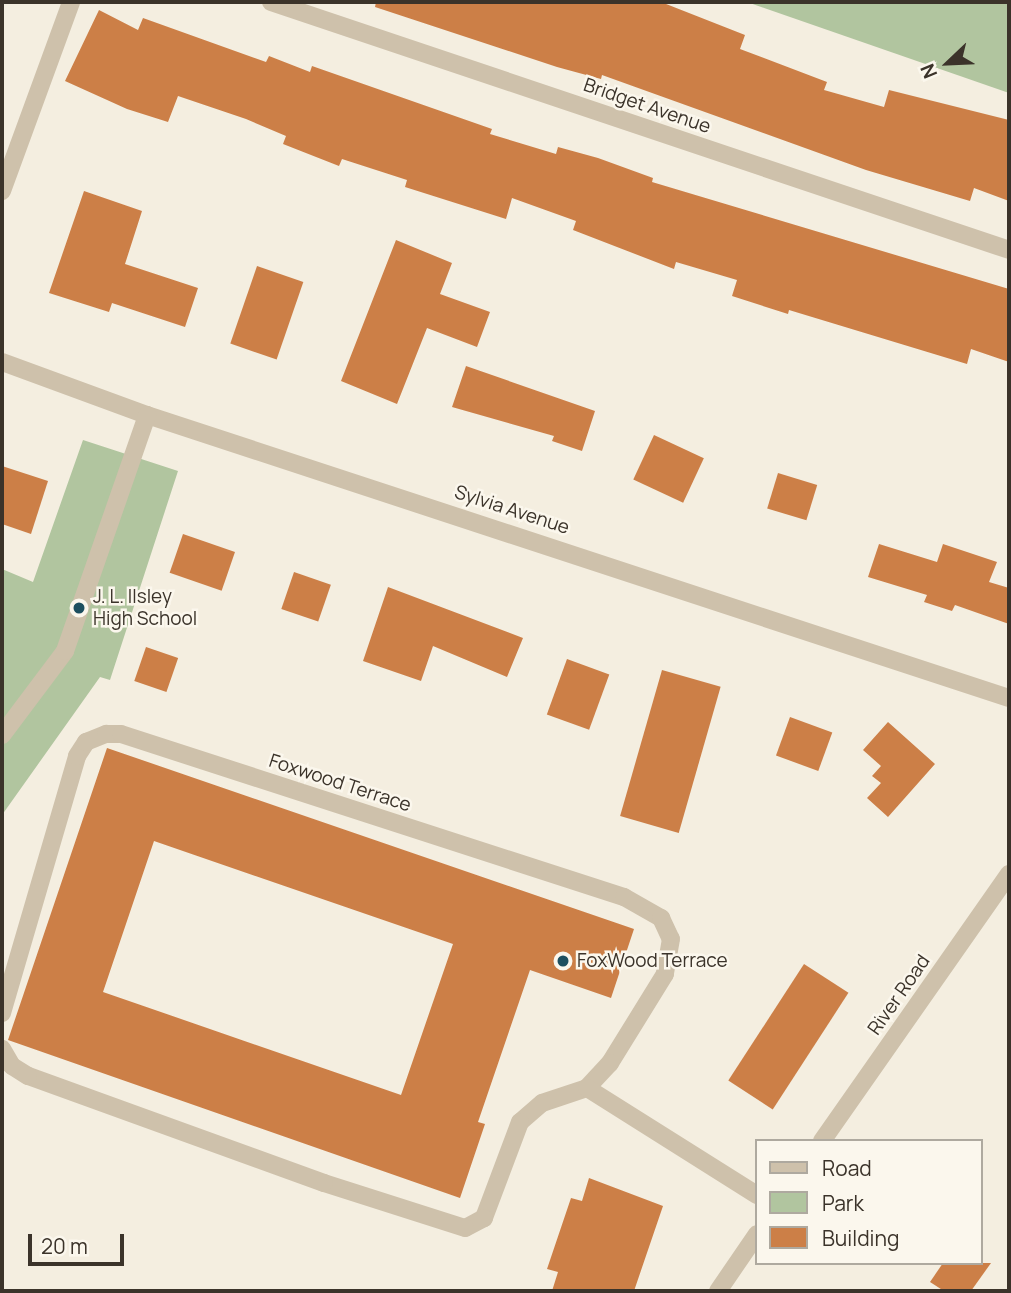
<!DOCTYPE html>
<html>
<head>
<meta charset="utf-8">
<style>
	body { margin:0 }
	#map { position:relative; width:1011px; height:1293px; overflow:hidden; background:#f4eee0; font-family:Manrope,sans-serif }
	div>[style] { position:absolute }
	.green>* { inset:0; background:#b1c59f }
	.building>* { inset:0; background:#cc7f47; transform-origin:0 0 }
	.minor>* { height:18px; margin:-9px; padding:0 9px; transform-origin:9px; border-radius:9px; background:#cec1ab }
	.dots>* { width:19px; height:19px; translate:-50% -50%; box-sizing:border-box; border:4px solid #fbf7ed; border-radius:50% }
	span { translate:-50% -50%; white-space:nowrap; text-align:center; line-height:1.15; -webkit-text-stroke:5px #fbf7ed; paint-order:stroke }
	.street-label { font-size:19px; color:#3b332a }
	.poi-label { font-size:19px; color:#3b332a }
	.left { translate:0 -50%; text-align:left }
	.frame { position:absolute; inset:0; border:4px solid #3b332a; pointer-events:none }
	.legend { position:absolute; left:755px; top:1139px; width:228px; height:126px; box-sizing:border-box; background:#fbf7ed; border:2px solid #aea99f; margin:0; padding:9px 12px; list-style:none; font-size:21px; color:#3b332a }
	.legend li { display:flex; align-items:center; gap:14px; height:35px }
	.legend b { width:35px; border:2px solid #aea99f }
	.north { position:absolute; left:913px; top:28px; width:70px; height:70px; -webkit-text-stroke:5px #fbf7ed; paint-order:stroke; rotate:247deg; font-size:19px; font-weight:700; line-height:28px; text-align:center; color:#3b332a }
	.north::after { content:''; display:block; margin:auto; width:24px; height:32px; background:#3b332a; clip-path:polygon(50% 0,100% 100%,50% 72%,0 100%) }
	.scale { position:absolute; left:28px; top:1234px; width:96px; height:32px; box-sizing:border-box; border:4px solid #3b332a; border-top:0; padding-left:9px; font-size:21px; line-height:24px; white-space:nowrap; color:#3b332a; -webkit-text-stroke:5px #fbf7ed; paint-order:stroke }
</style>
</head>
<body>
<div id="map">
	<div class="green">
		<div style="clip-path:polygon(747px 2px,1009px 2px,1009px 93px)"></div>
		<div style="clip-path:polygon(83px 440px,178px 471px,110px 680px,100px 677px,2px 815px,2px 569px,33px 582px)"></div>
	</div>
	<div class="building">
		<div style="clip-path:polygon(376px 2px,661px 2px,745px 35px,740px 49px,827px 82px,824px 90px,884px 107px,889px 90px,1009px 120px,1009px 201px,974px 188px,970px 201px,866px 170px,602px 75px,601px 79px,557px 67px,375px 7px)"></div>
		<div style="clip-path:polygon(99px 10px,138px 30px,143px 18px,266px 62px,269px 56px,310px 72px,312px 66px,492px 129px,490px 134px,556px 154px,558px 147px,598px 158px,653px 178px,652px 182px,1009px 289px,1009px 362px,971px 349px,967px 364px,789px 310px,788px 314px,732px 296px,737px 280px,676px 262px,674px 269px,573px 230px,576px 221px,512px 198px,506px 219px,405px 187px,407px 180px,342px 159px,339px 166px,283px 144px,286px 136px,246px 119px,178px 96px,168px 122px,127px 109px,65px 81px)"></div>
		<div style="clip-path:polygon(84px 191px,142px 211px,125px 264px,198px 288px,185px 327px,112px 303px,109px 312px,49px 293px)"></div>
		<div style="clip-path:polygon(396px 240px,452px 263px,440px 294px,490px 312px,477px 347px,427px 328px,397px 404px,341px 381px)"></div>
		<div style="left:257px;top:266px;width:49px;height:82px;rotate:19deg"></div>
		<div style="clip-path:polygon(466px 366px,595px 411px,582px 451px,552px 441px,554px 436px,452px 407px)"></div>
		<div style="left:654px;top:435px;width:55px;height:49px;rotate:25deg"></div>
		<div style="clip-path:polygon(2px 466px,48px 481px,31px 534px,2px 524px)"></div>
		<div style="left:778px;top:473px;width:41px;height:37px;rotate:17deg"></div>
		<div style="left:183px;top:534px;width:55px;height:41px;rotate:19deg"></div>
		<div style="clip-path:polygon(879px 544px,937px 562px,943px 544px,997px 562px,989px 582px,1009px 588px,1009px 624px,955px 605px,952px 611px,924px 602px,927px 595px,868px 577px)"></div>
		<div style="left:294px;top:572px;width:39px;height:39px;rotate:19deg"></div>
		<div style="clip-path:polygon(388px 587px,523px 638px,507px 677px,433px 646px,421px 681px,363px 661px)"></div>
		<div style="left:146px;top:647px;width:34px;height:36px;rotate:19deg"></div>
		<div style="left:567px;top:659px;width:45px;height:59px;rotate:20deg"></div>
		<div style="left:662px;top:670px;width:61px;height:152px;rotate:16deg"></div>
		<div style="left:790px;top:717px;width:45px;height:41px;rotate:20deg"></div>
		<div style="clip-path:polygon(888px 722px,935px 764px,888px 817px,867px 798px,881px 783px,872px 776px,881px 766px,863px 750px)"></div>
		<div style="clip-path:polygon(evenodd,107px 748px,634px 929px,611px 998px,530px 970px,478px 1122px,485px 1124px,460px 1198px,8px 1040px,107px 748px,154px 841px,453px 944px,401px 1095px,103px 992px,154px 841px)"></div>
		<div style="left:804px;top:964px;width:53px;height:139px;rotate:33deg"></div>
		<div style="clip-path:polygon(589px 1178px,663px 1206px,634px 1291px,552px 1291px,558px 1272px,547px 1269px,571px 1198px,582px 1201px)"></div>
		<div style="clip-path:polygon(943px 1263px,991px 1263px,971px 1291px,944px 1291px,930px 1282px)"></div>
	</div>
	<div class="minor">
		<div style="left:271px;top:2px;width:779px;rotate:18.57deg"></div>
		<div style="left:2px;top:191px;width:201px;rotate:-69.9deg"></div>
		<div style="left:2px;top:362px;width:154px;rotate:20.1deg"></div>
		<div style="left:147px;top:415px;width:907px;rotate:18.18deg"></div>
		<div style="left:2px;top:735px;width:105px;rotate:-53.1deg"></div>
		<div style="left:65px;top:651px;width:250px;rotate:-70.8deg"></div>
		<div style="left:2px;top:1013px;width:268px;rotate:-73.7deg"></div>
		<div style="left:77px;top:756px;width:17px;rotate:-57deg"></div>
		<div style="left:86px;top:742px;width:22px;rotate:-22deg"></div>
		<div style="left:106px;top:734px;width:15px"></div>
		<div style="left:121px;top:734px;width:529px;rotate:17.96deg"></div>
		<div style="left:624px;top:897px;width:43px;rotate:29.6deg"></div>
		<div style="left:661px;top:918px;width:23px;rotate:65deg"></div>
		<div style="left:671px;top:939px;width:36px;rotate:100deg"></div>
		<div style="left:665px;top:974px;width:105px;rotate:121.7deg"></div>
		<div style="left:610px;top:1063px;width:34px;rotate:133deg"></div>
		<div style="left:587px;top:1088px;width:47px;rotate:161.6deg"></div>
		<div style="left:542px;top:1103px;width:29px;rotate:139deg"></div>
		<div style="left:520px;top:1122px;width:103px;rotate:110.6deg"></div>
		<div style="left:484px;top:1218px;width:21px;rotate:152deg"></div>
		<div style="left:465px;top:1228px;width:148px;rotate:-162.3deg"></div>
		<div style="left:324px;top:1183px;width:315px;rotate:-160.1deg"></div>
		<div style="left:28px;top:1076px;width:19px;rotate:-148deg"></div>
		<div style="left:12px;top:1066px;width:20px;rotate:-120deg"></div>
		<div style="left:587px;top:1088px;width:201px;rotate:32.2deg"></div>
		<div style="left:822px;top:1141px;width:326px;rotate:-55deg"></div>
		<div style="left:718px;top:1291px;width:69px;rotate:-55.6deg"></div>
	</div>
	<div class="dots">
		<div style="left:79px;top:608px;background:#1d4f5f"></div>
		<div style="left:563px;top:961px;background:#1d4f5f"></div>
	</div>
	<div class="street-label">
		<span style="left:647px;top:106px;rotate:19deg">Bridget Avenue</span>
		<span style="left:512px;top:510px;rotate:18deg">Sylvia Avenue</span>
		<span style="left:340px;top:783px;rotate:18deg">Foxwood Terrace</span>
		<span style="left:899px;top:995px;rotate:-55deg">River Road</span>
	</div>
	<div class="poi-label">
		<span class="left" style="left:93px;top:608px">J. L. Ilsley<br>High School</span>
		<span class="left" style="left:577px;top:961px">FoxWood Terrace</span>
	</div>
	<div class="frame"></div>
	<ul class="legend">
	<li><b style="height:9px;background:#cec1ab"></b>Road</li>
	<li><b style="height:19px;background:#b1c59f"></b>Park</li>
	<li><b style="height:19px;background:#cc7f47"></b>Building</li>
	</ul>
	<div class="north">N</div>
	<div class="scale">20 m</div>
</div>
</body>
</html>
